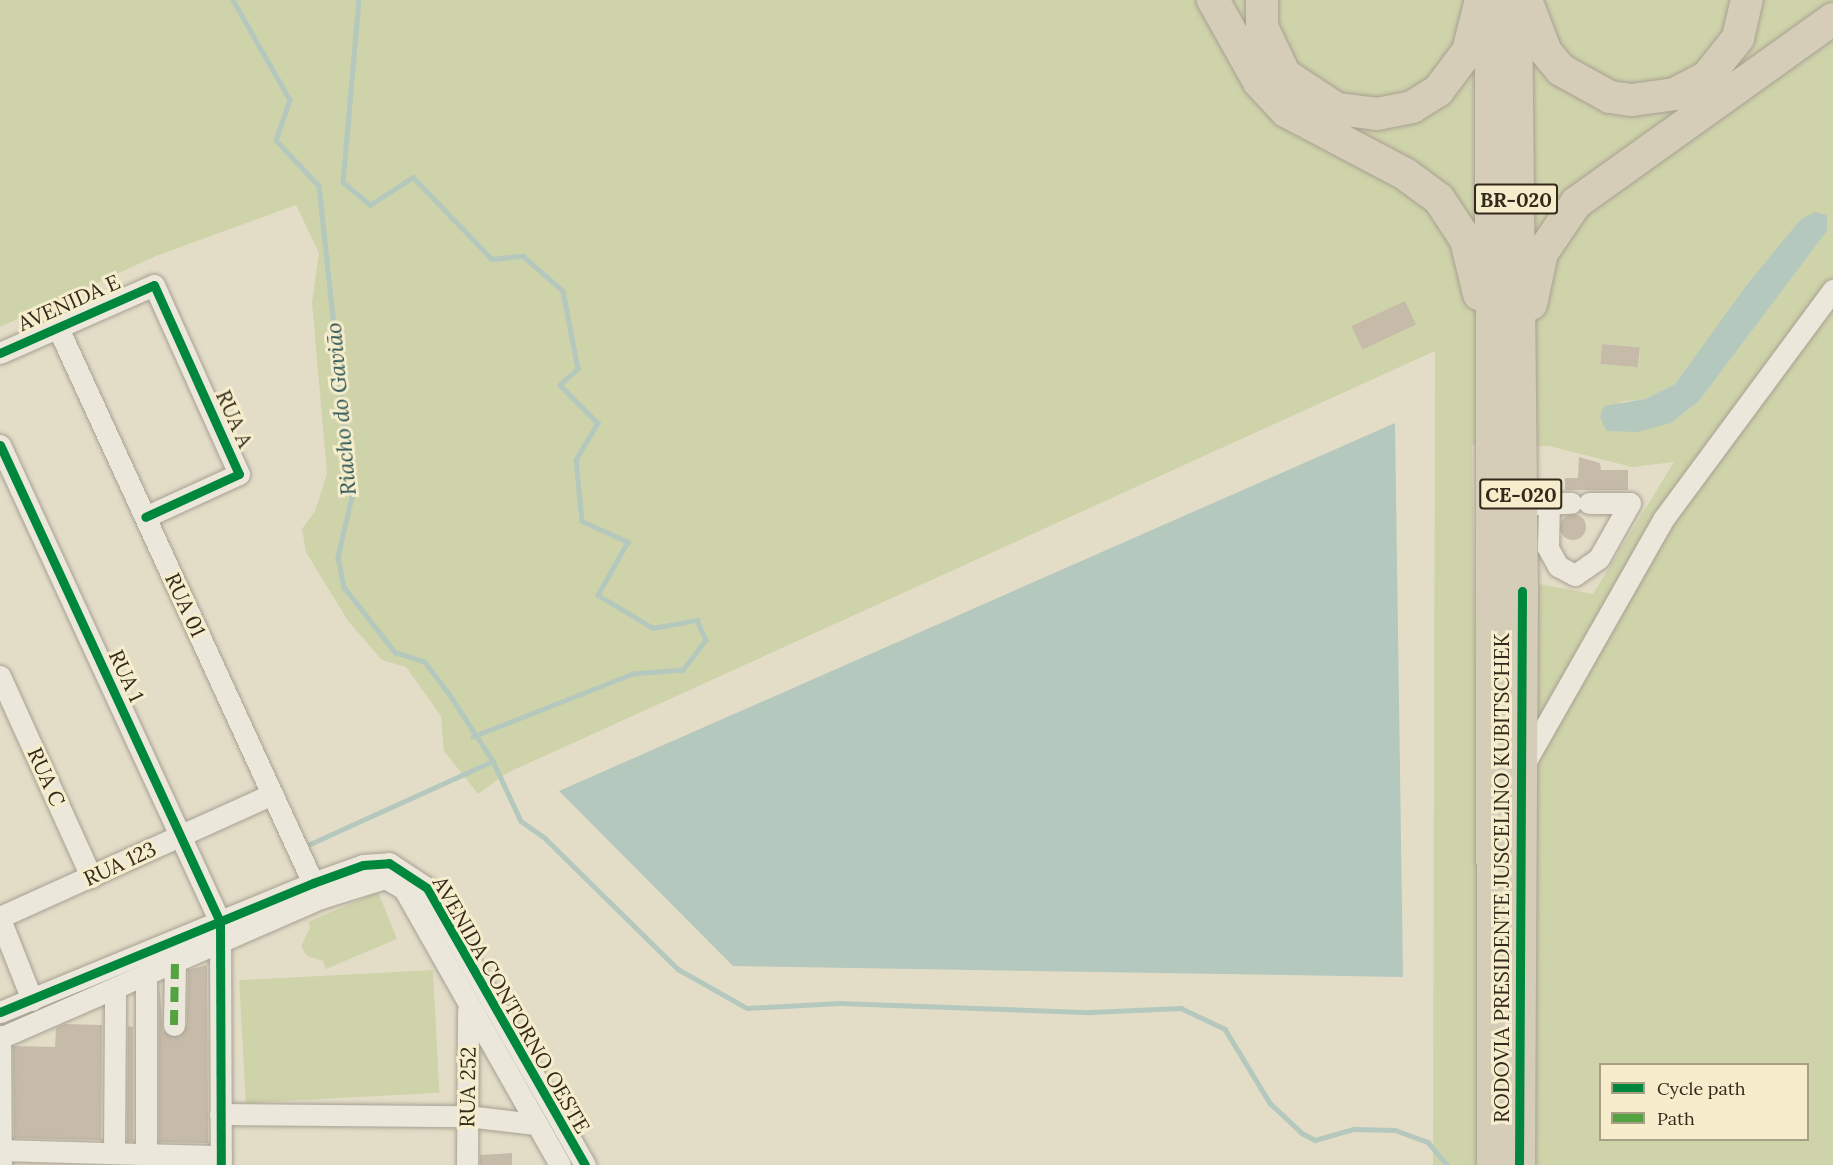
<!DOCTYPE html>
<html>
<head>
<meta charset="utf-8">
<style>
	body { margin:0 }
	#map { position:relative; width:1833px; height:1165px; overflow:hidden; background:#e3ddc8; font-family:Lora,serif }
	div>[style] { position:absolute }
	.green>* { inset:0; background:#cfd3aa; transform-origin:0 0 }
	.water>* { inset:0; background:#b5c8bd }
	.stream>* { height:4.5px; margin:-2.25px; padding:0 2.25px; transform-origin:2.25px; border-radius:2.25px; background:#b5c8bd }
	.building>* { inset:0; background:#c6bba9; transform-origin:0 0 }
	.round { border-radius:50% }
	.roads { filter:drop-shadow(0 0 2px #a7a092) drop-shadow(0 0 2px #a7a092) }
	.minor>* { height:21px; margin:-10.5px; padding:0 10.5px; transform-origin:10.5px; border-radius:10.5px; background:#ebe7da }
	.highway>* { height:32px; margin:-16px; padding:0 16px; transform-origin:16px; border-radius:16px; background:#d6cdb9 }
	.quiet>* { height:8px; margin-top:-4px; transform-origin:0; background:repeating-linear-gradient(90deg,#53a340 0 15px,transparent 0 23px) }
	.cycleway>* { height:9px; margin:-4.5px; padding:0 4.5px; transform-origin:4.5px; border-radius:4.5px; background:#00873e }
	span { translate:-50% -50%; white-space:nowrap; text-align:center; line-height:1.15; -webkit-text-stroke:6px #f5edcc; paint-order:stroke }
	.shield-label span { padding:2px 4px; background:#f5edcc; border:2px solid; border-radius:4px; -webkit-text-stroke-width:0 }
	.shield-label { font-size:20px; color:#34291b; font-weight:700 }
	.street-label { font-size:21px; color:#34291b }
	.water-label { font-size:22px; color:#2a5354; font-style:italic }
	.legend { position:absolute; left:1599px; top:1063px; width:210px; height:78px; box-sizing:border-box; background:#f5edcc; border:2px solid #a89f85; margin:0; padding:8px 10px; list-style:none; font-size:18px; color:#34291b }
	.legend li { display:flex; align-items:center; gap:12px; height:30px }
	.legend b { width:30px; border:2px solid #a89f85 }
</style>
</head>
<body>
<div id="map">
	<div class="green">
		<div style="clip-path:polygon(evenodd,0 0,1833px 0,1833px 1165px,1536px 1165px,1533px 711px,1539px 584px,1593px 594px,1674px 462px,1632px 467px,1549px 446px,1472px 445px,1483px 1165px,1433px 1165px,1435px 351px,507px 773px,478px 794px,444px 751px,441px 716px,406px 667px,382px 660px,348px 621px,306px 552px,302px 529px,315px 511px,327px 474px,312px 302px,319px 253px,296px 205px,156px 256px,0 327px,0 0,1801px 219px,1827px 231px,1699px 401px,1671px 423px,1618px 402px,1645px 399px,1675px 384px,1801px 219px,0 0,1602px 344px,1640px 347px,1639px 367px,1600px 364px,1602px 344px,0 0,1600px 1064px,1808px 1064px,1808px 1140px,1600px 1140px,1600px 1064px)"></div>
		<div style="clip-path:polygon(378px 892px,397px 939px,326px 969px,323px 961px,307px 956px,301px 946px,310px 928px,308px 922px)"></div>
		<div style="left:433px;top:970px;width:123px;height:194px;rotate:87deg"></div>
	</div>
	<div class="water">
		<div style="clip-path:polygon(1815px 212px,1827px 215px,1827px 231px,1699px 401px,1671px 423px,1638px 432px,1606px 431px,1600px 417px,1604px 406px,1645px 399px,1675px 384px,1749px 282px,1801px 219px)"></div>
		<div style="clip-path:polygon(1395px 423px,1403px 977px,733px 966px,559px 791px)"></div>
	</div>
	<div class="stream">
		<div style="left:233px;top:0;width:115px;rotate:60.3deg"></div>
		<div style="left:290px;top:100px;width:42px;rotate:109.3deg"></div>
		<div style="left:276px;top:140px;width:63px;rotate:46.9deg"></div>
		<div style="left:319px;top:186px;width:313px;rotate:83.9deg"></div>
		<div style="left:352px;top:497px;width:62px;rotate:103.1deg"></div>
		<div style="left:338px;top:557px;width:31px;rotate:79deg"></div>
		<div style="left:344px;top:587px;width:83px;rotate:51.9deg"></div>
		<div style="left:395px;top:652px;width:32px;rotate:18deg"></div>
		<div style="left:425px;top:662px;width:38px;rotate:53deg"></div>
		<div style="left:448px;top:692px;width:82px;rotate:56.9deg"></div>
		<div style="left:493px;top:761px;width:66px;rotate:65deg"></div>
		<div style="left:521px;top:821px;width:29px;rotate:35deg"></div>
		<div style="left:545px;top:838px;width:187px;rotate:44.6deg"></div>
		<div style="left:678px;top:969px;width:79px;rotate:29.5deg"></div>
		<div style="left:747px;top:1008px;width:92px;rotate:-3.1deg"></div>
		<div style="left:839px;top:1003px;width:251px;rotate:2.1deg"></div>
		<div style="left:1090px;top:1012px;width:91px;rotate:-2.5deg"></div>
		<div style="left:1181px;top:1008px;width:49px;rotate:25.5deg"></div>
		<div style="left:1225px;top:1029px;width:87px;rotate:58.7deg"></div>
		<div style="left:1270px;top:1103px;width:44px;rotate:43.2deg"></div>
		<div style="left:1302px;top:1133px;width:15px;rotate:28deg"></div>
		<div style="left:1315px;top:1140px;width:40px;rotate:-16deg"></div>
		<div style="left:1353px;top:1129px;width:42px;rotate:1.4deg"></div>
		<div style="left:1395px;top:1130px;width:35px;rotate:20deg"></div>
		<div style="left:1428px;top:1142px;width:30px;rotate:50deg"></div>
		<div style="left:359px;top:0;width:183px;rotate:95deg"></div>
		<div style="left:343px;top:182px;width:35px;rotate:40deg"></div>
		<div style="left:370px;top:205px;width:51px;rotate:-33.1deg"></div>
		<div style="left:413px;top:177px;width:114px;rotate:46.1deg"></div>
		<div style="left:492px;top:259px;width:31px;rotate:-6deg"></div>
		<div style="left:523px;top:256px;width:53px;rotate:41.2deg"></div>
		<div style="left:563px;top:291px;width:79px;rotate:79.1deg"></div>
		<div style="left:578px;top:369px;width:24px;rotate:138deg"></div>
		<div style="left:560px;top:385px;width:54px;rotate:45deg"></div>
		<div style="left:598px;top:423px;width:43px;rotate:120.7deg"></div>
		<div style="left:576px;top:460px;width:61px;rotate:84.4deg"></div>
		<div style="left:582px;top:521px;width:51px;rotate:24.5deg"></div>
		<div style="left:628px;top:542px;width:61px;rotate:119.5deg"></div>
		<div style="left:598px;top:595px;width:64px;rotate:31deg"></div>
		<div style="left:653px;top:628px;width:45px;rotate:-10.3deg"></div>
		<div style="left:697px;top:620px;width:22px;rotate:66deg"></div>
		<div style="left:706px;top:640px;width:38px;rotate:127deg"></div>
		<div style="left:683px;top:670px;width:50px;rotate:175.4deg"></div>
		<div style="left:633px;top:674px;width:172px;rotate:158.5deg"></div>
		<div style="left:310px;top:844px;width:201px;rotate:-24.4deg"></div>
	</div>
	<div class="building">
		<div style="left:1405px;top:301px;width:26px;height:59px;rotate:65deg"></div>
		<div style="left:1602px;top:344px;width:38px;height:20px;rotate:5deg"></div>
		<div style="clip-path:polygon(1579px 457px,1600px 463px,1601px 470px,1628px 470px,1628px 490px,1565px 490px,1565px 478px,1578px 478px)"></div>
		<div class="round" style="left:1560px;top:514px;width:26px;height:26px"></div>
		<div style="clip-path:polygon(207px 965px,208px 1143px,159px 1142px,159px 984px,163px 1031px,180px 1036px,187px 1025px,188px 970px)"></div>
		<div style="clip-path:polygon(65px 1024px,102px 1025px,101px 1140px,14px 1138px,13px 1046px,55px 1047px,56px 1028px)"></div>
		<div style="clip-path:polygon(128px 1026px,133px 1027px,133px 1141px,127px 1141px)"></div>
		<div style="clip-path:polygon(512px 1153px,512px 1165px,480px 1165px,480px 1155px)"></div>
	</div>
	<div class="roads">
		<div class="minor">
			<div style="left:58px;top:328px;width:611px;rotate:65.32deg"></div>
			<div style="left:0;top:353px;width:168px;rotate:-23.8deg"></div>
			<div style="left:154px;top:285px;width:207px;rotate:65.8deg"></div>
			<div style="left:239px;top:474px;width:103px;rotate:155.4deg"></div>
			<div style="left:0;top:445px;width:525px;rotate:65.24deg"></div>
			<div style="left:220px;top:922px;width:243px;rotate:89.8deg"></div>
			<div style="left:1549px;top:503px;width:45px;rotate:91.3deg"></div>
			<div style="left:1548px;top:548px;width:21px;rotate:61deg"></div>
			<div style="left:1558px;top:566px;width:19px;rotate:28deg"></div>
			<div style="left:1575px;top:575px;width:29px;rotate:-35deg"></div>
			<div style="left:1599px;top:558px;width:63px;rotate:-60.6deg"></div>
			<div style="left:1589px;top:503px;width:41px"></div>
			<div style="left:1536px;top:504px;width:35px;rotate:-2deg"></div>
			<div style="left:0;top:676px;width:221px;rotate:65.6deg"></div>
			<div style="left:1523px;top:766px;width:285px;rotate:-60.4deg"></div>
			<div style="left:1664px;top:518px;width:284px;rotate:-53.5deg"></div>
			<div style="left:0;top:917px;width:299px;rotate:-24.3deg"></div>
			<div style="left:0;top:919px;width:87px;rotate:68.4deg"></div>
			<div style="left:0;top:1012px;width:339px;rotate:-22.4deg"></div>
			<div style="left:313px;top:883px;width:53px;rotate:-19.8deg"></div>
			<div style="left:363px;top:865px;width:26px;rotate:-4deg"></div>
			<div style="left:389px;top:863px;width:45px;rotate:33.3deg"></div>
			<div style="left:427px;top:888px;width:319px;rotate:60.3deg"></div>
			<div style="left:174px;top:1025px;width:62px;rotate:-89.1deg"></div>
			<div style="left:0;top:1036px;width:129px;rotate:89.6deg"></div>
			<div style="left:0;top:1038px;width:350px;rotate:-23.6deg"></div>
			<div style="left:321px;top:898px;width:67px;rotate:-17.4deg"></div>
			<div style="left:385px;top:878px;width:22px;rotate:30deg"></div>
			<div style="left:404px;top:889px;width:317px;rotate:60.5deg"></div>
			<div style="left:220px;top:1114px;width:247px;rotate:0.5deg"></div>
			<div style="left:467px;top:1116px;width:67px;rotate:6.8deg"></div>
			<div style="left:1px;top:1150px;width:220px;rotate:1.6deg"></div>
			<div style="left:114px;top:1150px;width:161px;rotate:-89.6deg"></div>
			<div style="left:146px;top:1150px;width:175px;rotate:-90deg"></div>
			<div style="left:467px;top:1165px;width:155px;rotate:-89.6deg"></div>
		</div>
		<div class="highway">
			<div style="left:1213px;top:0;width:94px;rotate:60.7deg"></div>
			<div style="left:1259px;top:82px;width:40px;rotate:47deg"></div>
			<div style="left:1286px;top:111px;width:135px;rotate:27.9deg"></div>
			<div style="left:1405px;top:174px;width:42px;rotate:36.3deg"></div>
			<div style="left:1439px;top:199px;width:49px;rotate:56.6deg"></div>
			<div style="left:1466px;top:240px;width:56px;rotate:76.5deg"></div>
			<div style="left:1262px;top:0;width:27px;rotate:90deg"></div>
			<div style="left:1262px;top:27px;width:53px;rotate:64.4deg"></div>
			<div style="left:1285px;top:75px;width:62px;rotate:33.2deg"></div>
			<div style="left:1337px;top:109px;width:40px;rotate:7.1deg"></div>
			<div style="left:1377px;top:114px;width:36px;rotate:-11deg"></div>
			<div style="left:1412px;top:107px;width:31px;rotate:-32deg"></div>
			<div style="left:1438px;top:91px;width:50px;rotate:-53.1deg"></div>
			<div style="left:1468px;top:51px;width:49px;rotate:-75.7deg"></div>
			<div style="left:1491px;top:0;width:1165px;rotate:89.9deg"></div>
			<div style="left:1516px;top:0;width:591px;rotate:89.42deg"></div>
			<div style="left:1522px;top:591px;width:574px;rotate:90.3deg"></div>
			<div style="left:1526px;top:0;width:56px;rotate:69deg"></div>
			<div style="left:1546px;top:52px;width:23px;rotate:50deg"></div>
			<div style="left:1561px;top:70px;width:56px;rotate:28.9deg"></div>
			<div style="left:1610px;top:97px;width:22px;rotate:8deg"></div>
			<div style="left:1632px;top:100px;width:43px;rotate:-7.9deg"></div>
			<div style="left:1675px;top:94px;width:36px;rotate:-28deg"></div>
			<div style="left:1707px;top:77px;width:50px;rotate:-51.5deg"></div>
			<div style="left:1738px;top:38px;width:39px;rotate:-77deg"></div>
			<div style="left:1531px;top:304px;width:52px;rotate:-77.8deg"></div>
			<div style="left:1542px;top:253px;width:60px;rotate:-55.8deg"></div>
			<div style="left:1576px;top:203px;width:316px;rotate:-35.6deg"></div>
		</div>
	</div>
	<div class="quiet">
		<div style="left:174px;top:1025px;width:62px;rotate:-89.1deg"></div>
	</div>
	<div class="cycleway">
		<div style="left:0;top:353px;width:168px;rotate:-23.8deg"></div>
		<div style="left:154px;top:285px;width:207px;rotate:65.8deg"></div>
		<div style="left:239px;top:474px;width:103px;rotate:155.4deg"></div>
		<div style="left:0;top:445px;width:525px;rotate:65.24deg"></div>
		<div style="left:220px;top:922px;width:243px;rotate:89.8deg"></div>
		<div style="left:0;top:1012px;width:339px;rotate:-22.4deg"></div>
		<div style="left:313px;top:883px;width:53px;rotate:-19.8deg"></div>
		<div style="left:363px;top:865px;width:26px;rotate:-4deg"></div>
		<div style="left:389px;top:863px;width:45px;rotate:33.3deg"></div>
		<div style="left:427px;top:888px;width:319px;rotate:60.3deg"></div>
		<div style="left:1519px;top:1165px;width:574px;rotate:-89.7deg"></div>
	</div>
	<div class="shield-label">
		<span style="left:1516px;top:199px">BR-020</span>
		<span style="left:1521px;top:494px">CE-020</span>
	</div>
	<div class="street-label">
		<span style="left:69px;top:303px;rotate:-24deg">AVENIDA E</span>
		<span style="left:234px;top:419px;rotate:66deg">RUA A</span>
		<span style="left:185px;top:605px;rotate:65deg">RUA 01</span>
		<span style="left:126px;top:676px;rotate:65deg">RUA 1</span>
		<span style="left:46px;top:777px;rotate:66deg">RUA C</span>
		<span style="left:120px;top:864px;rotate:-25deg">RUA 123</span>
		<span style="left:1502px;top:878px;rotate:-90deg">RODOVIA PRESIDENTE JUSCELINO KUBITSCHEK</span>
		<span style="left:511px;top:1005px;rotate:60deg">AVENIDA CONTORNO OESTE</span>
		<span style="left:468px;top:1087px;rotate:-89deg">RUA 252</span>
	</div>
	<div class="water-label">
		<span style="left:341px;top:409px;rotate:-95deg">Riacho do Gavião</span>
	</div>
	<ul class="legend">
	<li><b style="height:8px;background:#00873e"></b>Cycle path</li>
	<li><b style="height:8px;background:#53a340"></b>Path</li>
	</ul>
</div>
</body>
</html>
